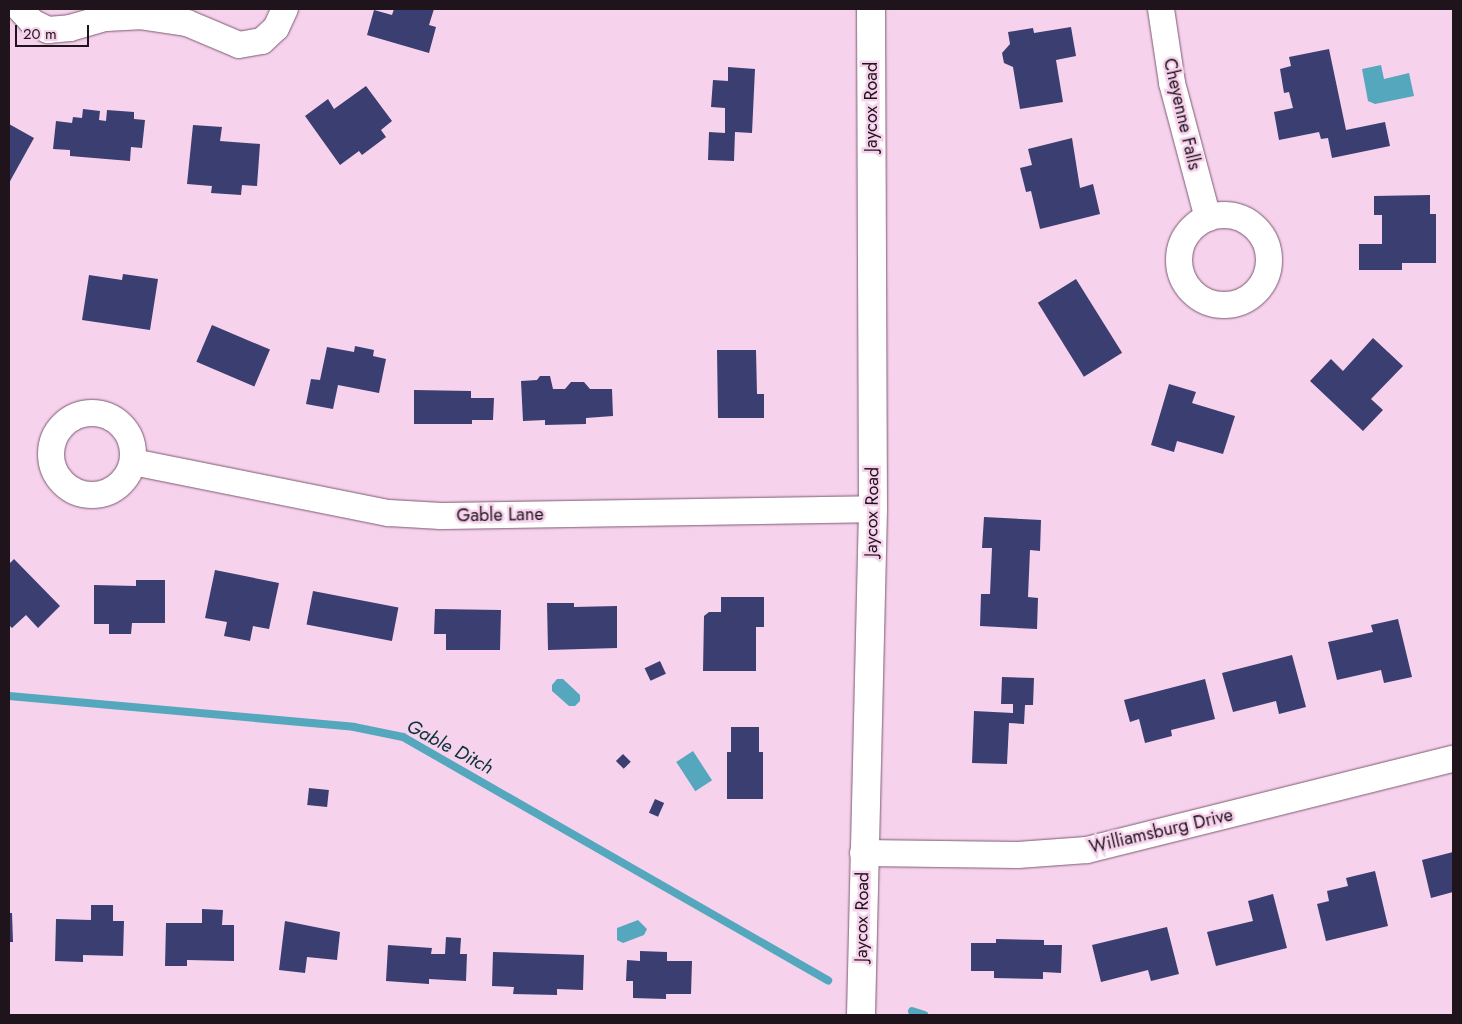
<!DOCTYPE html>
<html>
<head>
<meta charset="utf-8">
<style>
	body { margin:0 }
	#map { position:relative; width:1462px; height:1024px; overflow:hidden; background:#f7d2ec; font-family:Jost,sans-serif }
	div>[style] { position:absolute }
	.water>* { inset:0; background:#55a7bd; transform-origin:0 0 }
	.stream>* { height:8px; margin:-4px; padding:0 4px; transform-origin:4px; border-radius:4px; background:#55a7bd }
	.building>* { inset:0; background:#3a3e71; transform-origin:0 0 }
	.roads { filter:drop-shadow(0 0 1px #7b5b72) drop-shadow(0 0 1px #7b5b72) }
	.minor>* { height:26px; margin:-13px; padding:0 13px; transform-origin:13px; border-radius:13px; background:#fff }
	.minor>.ring { margin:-13px; padding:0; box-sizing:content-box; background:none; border:26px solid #fff; border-radius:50% }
	.tertiary>* { height:28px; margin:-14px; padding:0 14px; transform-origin:14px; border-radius:14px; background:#fff }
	span { translate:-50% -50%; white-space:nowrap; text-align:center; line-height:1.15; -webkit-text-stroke:5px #f7d2ec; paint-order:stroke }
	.street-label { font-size:18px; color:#1f131c }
	.water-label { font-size:19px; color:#08313b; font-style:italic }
	.frame { position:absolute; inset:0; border:10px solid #1f131c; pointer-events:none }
	.scale { position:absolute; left:15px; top:25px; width:74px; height:22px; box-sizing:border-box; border:2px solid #1f131c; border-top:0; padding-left:6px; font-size:15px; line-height:18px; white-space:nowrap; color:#1f131c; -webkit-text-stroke:4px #f7d2ec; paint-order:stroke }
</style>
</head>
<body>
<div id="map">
	<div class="water">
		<div style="clip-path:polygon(1381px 65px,1384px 79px,1409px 73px,1414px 96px,1375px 104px,1368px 101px,1362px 69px)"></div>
		<div style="clip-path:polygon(557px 679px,563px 679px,580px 695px,580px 701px,575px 706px,569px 706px,552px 691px,552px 685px)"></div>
		<div style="left:693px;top:751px;width:35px;height:20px;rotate:57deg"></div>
		<div style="clip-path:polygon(638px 920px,647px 929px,644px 935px,623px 943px,617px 940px,617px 928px)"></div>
	</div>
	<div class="stream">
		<div style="left:9px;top:696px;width:346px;rotate:5.1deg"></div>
		<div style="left:354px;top:727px;width:50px;rotate:11.5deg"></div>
		<div style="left:403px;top:737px;width:490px;rotate:29.8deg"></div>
		<div style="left:912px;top:1011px;width:13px;rotate:18deg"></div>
	</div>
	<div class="building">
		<div style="clip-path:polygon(394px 9px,434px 9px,429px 25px,436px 27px,429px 53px,367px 35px,374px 10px,392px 15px)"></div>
		<div style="clip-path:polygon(1071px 27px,1076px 56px,1056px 60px,1063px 102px,1020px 109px,1013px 67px,1004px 63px,1002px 53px,1010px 44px,1008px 32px,1033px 28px,1034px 33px)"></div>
		<div style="clip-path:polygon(1329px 49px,1346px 130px,1385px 122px,1390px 146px,1332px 158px,1328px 138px,1321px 139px,1319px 132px,1279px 140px,1274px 112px,1293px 108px,1289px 92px,1284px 93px,1280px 69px,1291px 66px,1289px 57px)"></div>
		<div style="clip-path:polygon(728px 67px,755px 69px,752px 133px,735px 132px,734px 161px,708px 160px,709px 132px,725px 133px,725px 108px,711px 107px,713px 80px,728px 81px)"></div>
		<div style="clip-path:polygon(366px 86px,392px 121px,381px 130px,386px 137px,362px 155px,359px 151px,340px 165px,305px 116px,328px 99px,334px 109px)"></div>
		<div style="clip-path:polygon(83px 109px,100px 111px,99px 120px,106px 121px,107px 110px,134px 112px,134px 119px,145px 120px,142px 148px,131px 147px,130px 161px,70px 156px,70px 150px,53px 149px,56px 121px,72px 123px,73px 117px,82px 118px)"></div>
		<div style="clip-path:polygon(9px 124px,34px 138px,9px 183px)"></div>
		<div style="clip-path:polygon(193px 125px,222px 127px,220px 141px,260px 144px,257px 186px,242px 185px,241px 195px,211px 193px,212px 186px,187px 184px)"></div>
		<div style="clip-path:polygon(1072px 138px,1080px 188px,1093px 184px,1100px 214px,1040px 229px,1031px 191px,1026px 192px,1020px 168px,1032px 165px,1028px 149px)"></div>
		<div style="clip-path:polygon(1430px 195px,1430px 214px,1436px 214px,1436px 263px,1402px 263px,1402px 270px,1359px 270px,1359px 244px,1382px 244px,1382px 215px,1374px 215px,1374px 196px)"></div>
		<div style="clip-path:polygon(123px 274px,158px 279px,150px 330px,82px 320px,89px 275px,122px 280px)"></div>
		<div style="left:1076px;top:279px;width:87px;height:45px;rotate:58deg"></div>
		<div style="left:212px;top:325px;width:63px;height:40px;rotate:23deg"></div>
		<div style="clip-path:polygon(1373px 338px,1403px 366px,1371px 399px,1383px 410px,1363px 431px,1310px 381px,1331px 359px,1343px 371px)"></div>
		<div style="clip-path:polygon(355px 346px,374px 350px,373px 356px,386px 359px,379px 393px,338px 385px,333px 409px,306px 404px,311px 379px,320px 380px,327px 347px,354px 352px)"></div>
		<div style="clip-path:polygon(717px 350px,756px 350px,757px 394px,764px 394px,764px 418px,718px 418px)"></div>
		<div style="clip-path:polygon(540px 376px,550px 376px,553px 389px,565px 389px,571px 382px,584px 382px,590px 389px,612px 389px,613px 416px,586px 418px,586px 424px,545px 425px,545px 420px,523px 421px,521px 381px,537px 380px)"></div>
		<div style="clip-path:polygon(1169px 384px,1196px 392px,1192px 403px,1235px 416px,1223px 454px,1177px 441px,1174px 452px,1151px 445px)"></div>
		<div style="clip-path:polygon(414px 390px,471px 391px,471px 398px,494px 398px,493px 420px,472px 420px,472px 424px,414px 424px)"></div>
		<div style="clip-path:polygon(984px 517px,1041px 520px,1040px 551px,1030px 550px,1028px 597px,1038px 598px,1037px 629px,980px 626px,981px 594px,990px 594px,992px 548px,982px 548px)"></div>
		<div style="clip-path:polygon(14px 559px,60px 606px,38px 628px,26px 615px,12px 628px,9px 625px,9px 564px)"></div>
		<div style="clip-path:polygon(215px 570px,279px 583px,269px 629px,253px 626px,250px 641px,224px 636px,227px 622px,205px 618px)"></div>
		<div style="clip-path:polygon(136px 580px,165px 580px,165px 623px,132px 623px,131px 634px,109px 634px,109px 624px,94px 624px,94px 585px,136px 586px)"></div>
		<div style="left:313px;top:591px;width:87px;height:34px;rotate:11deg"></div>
		<div style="clip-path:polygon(721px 597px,764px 597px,764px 627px,756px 627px,756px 671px,703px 671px,704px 616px,709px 612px,721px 612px)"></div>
		<div style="clip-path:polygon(547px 603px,574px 603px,574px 607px,617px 606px,617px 648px,548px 650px)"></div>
		<div style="clip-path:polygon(435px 609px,501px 610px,500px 650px,446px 650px,446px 634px,434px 634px)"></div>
		<div style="clip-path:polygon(1398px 619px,1412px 677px,1384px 683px,1381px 670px,1337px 680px,1328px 642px,1373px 632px,1371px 625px)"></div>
		<div style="clip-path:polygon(1292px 655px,1306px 707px,1279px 714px,1276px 701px,1233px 712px,1222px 673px)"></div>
		<div style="left:660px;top:661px;width:14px;height:17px;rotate:65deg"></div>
		<div style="clip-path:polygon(1002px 677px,1034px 678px,1033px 705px,1025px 705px,1024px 724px,1009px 723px,1007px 764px,972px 763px,974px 711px,1013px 713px,1013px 704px,1001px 704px)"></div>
		<div style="clip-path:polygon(1205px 679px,1215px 719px,1171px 730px,1172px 736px,1145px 743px,1139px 719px,1130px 722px,1124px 700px)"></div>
		<div style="clip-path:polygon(731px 727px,759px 727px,759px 752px,763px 752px,763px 799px,727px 799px,727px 752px,731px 752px)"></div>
		<div style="left:623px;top:754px;width:11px;height:10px;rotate:45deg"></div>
		<div style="left:309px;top:788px;width:20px;height:17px;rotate:6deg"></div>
		<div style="left:655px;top:799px;width:10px;height:15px;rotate:24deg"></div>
		<div style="clip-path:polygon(1453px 852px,1453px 892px,1431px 898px,1422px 860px)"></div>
		<div style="clip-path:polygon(1375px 871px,1388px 926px,1326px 941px,1317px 904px,1329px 901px,1327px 891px,1348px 886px,1346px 878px)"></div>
		<div style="clip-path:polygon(1273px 894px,1287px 948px,1216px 966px,1207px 932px,1253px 921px,1248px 901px)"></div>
		<div style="clip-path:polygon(91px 905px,113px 905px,113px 921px,124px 921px,123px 956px,83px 955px,83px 962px,55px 961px,56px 919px,91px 920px)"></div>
		<div style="clip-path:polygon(202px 909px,223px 910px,222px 925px,234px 925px,234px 961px,187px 960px,187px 966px,165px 966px,166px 923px,202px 923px)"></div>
		<div style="clip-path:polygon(9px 913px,12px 913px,13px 942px,9px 942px)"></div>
		<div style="clip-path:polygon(285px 921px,340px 932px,337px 960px,307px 957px,305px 973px,279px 970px)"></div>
		<div style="clip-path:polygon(1167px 927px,1179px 974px,1151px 981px,1148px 970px,1101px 982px,1092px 945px)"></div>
		<div style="clip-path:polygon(446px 937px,461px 938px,460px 954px,467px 954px,466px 981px,429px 979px,429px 984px,386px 981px,388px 945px,432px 948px,431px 954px,445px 954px)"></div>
		<div style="clip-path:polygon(996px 939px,1044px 940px,1044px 945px,1062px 945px,1061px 973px,1043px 972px,1043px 979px,994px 978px,994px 971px,971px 971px,971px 943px,996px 943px)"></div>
		<div style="clip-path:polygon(640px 951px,667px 952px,667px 961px,692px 961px,691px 994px,666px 994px,666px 999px,633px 998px,633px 981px,626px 981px,627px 960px,640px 961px)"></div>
		<div style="clip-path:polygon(493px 952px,584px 955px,583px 990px,557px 989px,557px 995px,513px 994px,514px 987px,492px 986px)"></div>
	</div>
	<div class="roads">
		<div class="minor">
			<div style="left:20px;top:9px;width:18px;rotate:47deg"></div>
			<div style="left:32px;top:22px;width:18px;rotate:27deg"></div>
			<div style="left:48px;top:30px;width:22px;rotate:-5deg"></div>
			<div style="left:70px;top:28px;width:37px;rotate:-16deg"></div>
			<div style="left:106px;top:18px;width:33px;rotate:-3deg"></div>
			<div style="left:139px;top:16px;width:49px;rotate:8.3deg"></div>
			<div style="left:187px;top:23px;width:56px;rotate:22.9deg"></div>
			<div style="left:239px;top:45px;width:23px;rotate:-10deg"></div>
			<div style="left:262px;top:41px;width:19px;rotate:-43deg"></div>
			<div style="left:276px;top:28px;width:21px;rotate:-65deg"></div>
			<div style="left:1161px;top:9px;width:75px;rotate:81.5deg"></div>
			<div style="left:1172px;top:83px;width:140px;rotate:75.1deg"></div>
			<div class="ring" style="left:1179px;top:215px;width:64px;height:64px"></div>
			<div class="ring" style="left:51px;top:413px;width:56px;height:56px"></div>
			<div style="left:133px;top:462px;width:261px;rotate:11.3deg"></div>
			<div style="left:389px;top:513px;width:52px;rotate:3.3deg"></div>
			<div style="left:441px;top:516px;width:432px;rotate:-0.9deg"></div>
			<div style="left:863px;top:853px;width:155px;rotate:0.7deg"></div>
			<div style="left:1018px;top:855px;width:69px;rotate:-4.1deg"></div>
			<div style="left:1087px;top:850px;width:377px;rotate:-14deg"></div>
		</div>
		<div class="tertiary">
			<div style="left:861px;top:1015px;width:506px;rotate:-88.64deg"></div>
			<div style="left:873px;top:509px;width:500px;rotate:-90.23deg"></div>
		</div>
	</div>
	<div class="street-label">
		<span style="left:871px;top:107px;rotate:-90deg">Jaycox Road</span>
		<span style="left:1182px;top:114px;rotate:77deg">Cheyenne Falls</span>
		<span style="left:872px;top:512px;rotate:-89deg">Jaycox Road</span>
		<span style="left:500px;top:515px;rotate:-1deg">Gable Lane</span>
		<span style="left:1161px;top:831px;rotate:-13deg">Williamsburg Drive</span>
		<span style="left:862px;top:917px;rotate:-89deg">Jaycox Road</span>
	</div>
	<div class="water-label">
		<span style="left:450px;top:747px;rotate:28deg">Gable Ditch</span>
	</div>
	<div class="frame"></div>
	<div class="scale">20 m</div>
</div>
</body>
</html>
